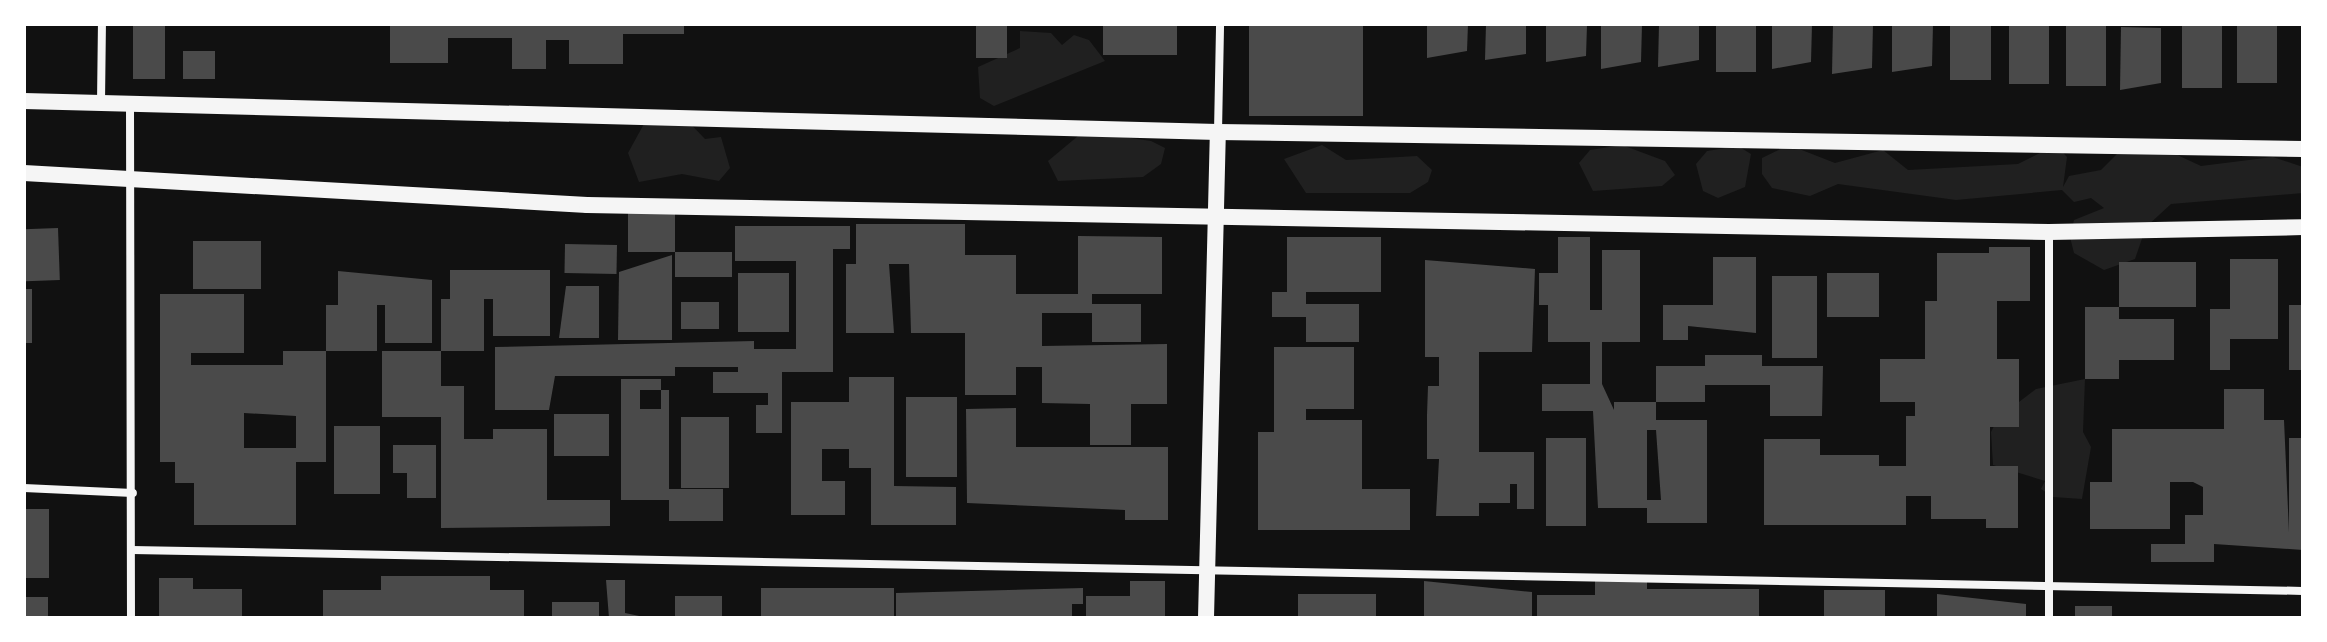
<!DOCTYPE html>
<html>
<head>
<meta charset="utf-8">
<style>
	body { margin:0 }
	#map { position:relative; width:2327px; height:642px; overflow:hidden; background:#111; font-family:"PT Sans",sans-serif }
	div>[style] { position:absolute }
	.green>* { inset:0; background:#202020 }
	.building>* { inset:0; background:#4a4a4a; transform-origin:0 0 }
	.minor>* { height:8px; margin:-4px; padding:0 4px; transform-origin:4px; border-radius:4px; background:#f5f5f5 }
	.secondary>* { height:16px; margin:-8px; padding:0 8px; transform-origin:8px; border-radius:8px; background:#f5f5f5 }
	span { translate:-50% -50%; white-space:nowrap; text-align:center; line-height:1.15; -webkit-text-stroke:7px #fff; paint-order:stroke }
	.frame { position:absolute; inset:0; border:26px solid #fff; pointer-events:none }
</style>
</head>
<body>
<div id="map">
	<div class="green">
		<div style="clip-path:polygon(1020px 31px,1051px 33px,1062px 45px,1074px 35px,1089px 40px,1105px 61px,994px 106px,980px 98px,978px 67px,1020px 48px)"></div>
		<div style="clip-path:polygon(651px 111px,682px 115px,705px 139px,721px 137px,730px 168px,719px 181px,682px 174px,639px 182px,628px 153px)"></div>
		<div style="clip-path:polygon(1084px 131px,1151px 141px,1165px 148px,1161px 164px,1143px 177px,1058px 181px,1048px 161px)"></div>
		<div style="clip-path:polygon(1322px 145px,1346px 160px,1417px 156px,1432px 170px,1428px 182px,1410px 193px,1306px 193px,1284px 159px)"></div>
		<div style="clip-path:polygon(1622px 145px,1665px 161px,1675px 175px,1662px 186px,1593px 191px,1579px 163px,1590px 150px)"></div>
		<div style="clip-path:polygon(1789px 145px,1835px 163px,1883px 150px,1908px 170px,2018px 164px,2056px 145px,2067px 157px,2063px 187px,2069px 176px,2101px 170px,2125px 146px,2173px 153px,2201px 166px,2273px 157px,2303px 167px,2303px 193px,2171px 204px,2146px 227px,2135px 259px,2104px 270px,2074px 253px,2070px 237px,2074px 220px,2104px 208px,2091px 198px,2074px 202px,2062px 190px,1956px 200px,1838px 184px,1810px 196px,1772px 188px,1762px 174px,1762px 158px)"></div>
		<div style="clip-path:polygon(1738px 146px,1751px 154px,1745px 187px,1718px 198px,1703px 191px,1696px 164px,1707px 151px)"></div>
		<div style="clip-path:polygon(2085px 379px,2083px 432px,2091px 447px,2082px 499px,2053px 497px,2041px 489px,2045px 481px,1993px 465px,1991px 432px,1998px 418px,2036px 389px)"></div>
	</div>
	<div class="building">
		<div style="left:133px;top:24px;width:32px;height:55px"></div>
		<div style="clip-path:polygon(390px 24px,684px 24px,684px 34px,623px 34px,623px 64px,569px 64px,569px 40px,546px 40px,546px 69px,512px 69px,512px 38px,448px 38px,448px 63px,390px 63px)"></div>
		<div style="left:1103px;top:24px;width:74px;height:31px"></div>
		<div style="left:1249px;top:24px;width:114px;height:92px"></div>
		<div style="clip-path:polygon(1427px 24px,1468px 24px,1467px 51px,1427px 58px)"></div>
		<div style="clip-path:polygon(1486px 24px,1526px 24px,1526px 54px,1485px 60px)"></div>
		<div style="clip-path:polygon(1546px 24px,1587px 24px,1586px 56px,1546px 62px)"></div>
		<div style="clip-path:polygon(1601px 24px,1642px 24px,1641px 62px,1601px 69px)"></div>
		<div style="clip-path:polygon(1659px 24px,1699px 24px,1699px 60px,1658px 67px)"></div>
		<div style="left:1716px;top:24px;width:40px;height:48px"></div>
		<div style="clip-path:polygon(1772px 24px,1812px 24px,1811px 62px,1772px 69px)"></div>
		<div style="clip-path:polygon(1833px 24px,1873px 24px,1872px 68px,1832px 74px)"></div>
		<div style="clip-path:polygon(1892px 24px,1933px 24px,1932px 66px,1892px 72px)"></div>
		<div style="left:1950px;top:24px;width:41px;height:56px"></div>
		<div style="left:2009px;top:24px;width:40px;height:60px"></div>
		<div style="left:2066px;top:24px;width:40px;height:62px"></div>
		<div style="left:2237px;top:24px;width:40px;height:59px"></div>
		<div style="left:976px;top:25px;width:31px;height:33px"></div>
		<div style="left:2182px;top:26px;width:40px;height:62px"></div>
		<div style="clip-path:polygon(2121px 27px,2161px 28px,2161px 83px,2120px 90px)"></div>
		<div style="left:183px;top:51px;width:32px;height:28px"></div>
		<div style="left:628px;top:211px;width:47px;height:41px"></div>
		<div style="clip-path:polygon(856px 224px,965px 224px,965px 255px,1016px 255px,1016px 294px,1078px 294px,1078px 236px,1162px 237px,1162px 294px,1092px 294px,1092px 304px,1141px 304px,1141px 342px,1092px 342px,1092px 313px,1042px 313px,1042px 346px,1167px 344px,1167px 404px,1131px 404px,1131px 445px,1090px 445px,1090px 404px,1042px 403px,1042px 367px,1016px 367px,1016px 395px,965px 395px,965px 333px,911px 333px,909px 264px,889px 264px,894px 333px,846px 333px,846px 264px,856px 264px)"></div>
		<div style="clip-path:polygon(735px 226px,850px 226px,850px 249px,833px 249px,833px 372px,782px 372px,782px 433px,756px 433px,756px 405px,768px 405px,768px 393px,713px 393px,713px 372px,738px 372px,738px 367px,675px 367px,675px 376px,555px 376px,549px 410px,495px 410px,495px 347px,754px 341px,754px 349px,796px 349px,796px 261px,735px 261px)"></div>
		<div style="left:58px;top:228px;width:52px;height:34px;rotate:88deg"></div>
		<div style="clip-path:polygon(1287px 237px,1381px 237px,1381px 292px,1306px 292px,1306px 304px,1359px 304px,1359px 342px,1306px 342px,1306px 317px,1272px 317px,1272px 292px,1287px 292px)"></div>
		<div style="clip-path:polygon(evenodd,1558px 237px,1590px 237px,1590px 310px,1602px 310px,1602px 250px,1640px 250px,1640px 342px,1602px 342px,1602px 384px,1614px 410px,1614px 402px,1656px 402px,1656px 420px,1707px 420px,1707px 523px,1647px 523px,1647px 508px,1598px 508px,1593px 411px,1542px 411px,1542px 384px,1590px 384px,1590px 342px,1548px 342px,1548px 305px,1539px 305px,1539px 273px,1558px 273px,1558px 237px,1647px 430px,1656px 430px,1661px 500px,1647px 500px,1647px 430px)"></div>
		<div style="left:193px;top:241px;width:68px;height:48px"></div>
		<div style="left:565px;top:244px;width:52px;height:29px;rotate:1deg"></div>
		<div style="clip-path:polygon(1989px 247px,2030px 247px,2030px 301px,1997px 301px,1997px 359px,2019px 359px,2019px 427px,1990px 427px,1990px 466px,2018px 466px,2018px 528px,1986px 528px,1986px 519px,1931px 519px,1931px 496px,1906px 496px,1906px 525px,1764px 525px,1764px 439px,1820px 439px,1820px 455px,1879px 455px,1879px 466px,1906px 466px,1906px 416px,1915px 416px,1915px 402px,1880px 402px,1880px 359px,1925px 359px,1925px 301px,1937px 301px,1937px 253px,1989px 253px)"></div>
		<div style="left:675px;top:252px;width:57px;height:25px"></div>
		<div style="clip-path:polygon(672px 255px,672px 340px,618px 340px,619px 272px)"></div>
		<div style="clip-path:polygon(1713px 257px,1756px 257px,1756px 333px,1688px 326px,1688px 340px,1663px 340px,1663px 305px,1713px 305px)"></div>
		<div style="clip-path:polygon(2230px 259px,2278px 259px,2278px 339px,2230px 339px,2230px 370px,2210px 370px,2210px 309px,2230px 309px)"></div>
		<div style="clip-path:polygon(1425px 260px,1535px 269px,1532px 352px,1479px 352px,1479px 452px,1534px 452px,1534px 509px,1517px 509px,1517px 484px,1510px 484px,1510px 503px,1479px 503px,1479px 516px,1436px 516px,1439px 459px,1427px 459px,1427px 415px,1428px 386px,1439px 386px,1439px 357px,1425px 357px)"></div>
		<div style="left:2119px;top:262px;width:77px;height:45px"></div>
		<div style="clip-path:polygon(450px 270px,550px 270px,550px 336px,493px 336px,493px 299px,484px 299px,484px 351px,441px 351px,441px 299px,450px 299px)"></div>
		<div style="clip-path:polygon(338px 271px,432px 280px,432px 343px,385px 343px,385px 305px,377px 305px,377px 351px,326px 351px,326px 305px,338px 305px)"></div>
		<div style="left:738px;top:273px;width:51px;height:59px"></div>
		<div style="left:1827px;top:273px;width:52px;height:44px"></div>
		<div style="left:1772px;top:276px;width:45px;height:82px"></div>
		<div style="clip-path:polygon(566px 286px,599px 286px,599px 338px,559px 338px)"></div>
		<div style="left:24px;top:289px;width:8px;height:54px"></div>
		<div style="clip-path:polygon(evenodd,160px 294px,244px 294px,244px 353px,191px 353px,191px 365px,283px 365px,283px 351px,326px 351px,326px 462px,296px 462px,296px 525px,194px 525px,194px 483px,175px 483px,175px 462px,160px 462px,160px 294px,244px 413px,296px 416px,296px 448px,244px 448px,244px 413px)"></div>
		<div style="left:681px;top:302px;width:38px;height:27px"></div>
		<div style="left:2289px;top:305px;width:14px;height:65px"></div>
		<div style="clip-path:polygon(2085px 307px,2119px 307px,2119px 319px,2174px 319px,2174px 360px,2119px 360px,2119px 379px,2085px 379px)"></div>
		<div style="clip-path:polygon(1274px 347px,1354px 347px,1354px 409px,1306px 409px,1306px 420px,1362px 420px,1362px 489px,1410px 489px,1410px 530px,1258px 530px,1258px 432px,1274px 432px)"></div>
		<div style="clip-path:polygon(382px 351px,441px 351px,441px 386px,464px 386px,464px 439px,493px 439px,493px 429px,547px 429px,547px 500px,610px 500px,610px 526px,441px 528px,441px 417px,382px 417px)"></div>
		<div style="clip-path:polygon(1705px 355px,1762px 355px,1762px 366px,1823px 366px,1822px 416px,1770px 416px,1770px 385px,1705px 385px,1705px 402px,1656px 402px,1656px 366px,1705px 366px)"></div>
		<div style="clip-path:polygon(849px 377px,894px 377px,894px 486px,956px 487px,956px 525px,871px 525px,871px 468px,849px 468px,849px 449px,822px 449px,822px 481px,845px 481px,845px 515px,791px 515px,791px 402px,849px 402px)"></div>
		<div style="clip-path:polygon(evenodd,621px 379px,661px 379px,661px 390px,669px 390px,669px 489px,723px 489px,723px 521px,669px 521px,669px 500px,621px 500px,621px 379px,640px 390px,661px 390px,661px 409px,640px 409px,640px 390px)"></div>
		<div style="clip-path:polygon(2224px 389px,2264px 389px,2264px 420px,2284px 420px,2289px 532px,2289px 438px,2303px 438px,2303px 550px,2214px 544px,2214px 562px,2151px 562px,2151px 544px,2185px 544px,2185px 515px,2203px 515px,2203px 487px,2193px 482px,2170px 482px,2170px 529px,2090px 529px,2090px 482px,2112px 482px,2112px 429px,2224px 429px)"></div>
		<div style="left:906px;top:397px;width:51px;height:80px"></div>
		<div style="clip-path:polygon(1016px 408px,1016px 447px,1168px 447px,1168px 520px,1125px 520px,1125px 510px,967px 503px,966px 409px)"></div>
		<div style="left:554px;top:414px;width:55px;height:42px"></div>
		<div style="left:681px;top:417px;width:48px;height:71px"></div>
		<div style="left:334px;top:426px;width:46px;height:68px"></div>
		<div style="left:1546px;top:438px;width:40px;height:88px"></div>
		<div style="clip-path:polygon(393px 445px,436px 445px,436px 498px,407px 498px,407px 473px,393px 473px)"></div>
		<div style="left:24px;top:509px;width:25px;height:69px"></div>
		<div style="clip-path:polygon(381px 576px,490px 576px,490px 590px,524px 590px,524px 618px,323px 618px,323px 590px,381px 590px)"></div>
		<div style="clip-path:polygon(159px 578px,193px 578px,193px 589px,242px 589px,242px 618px,159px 618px)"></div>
		<div style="clip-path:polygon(1595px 579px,1647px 579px,1647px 589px,1759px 589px,1759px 618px,1537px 618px,1537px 595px,1595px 595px)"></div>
		<div style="clip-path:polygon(606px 580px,625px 580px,625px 613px,649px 618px,609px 618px)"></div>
		<div style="clip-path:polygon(1130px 581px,1165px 581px,1165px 618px,1086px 618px,1086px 596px,1130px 596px)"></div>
		<div style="clip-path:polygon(1424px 581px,1532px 592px,1532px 618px,1424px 618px)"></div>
		<div style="left:761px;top:588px;width:133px;height:30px"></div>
		<div style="clip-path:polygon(1083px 588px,1083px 604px,1072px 604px,1072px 618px,896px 618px,896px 593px)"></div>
		<div style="left:1824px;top:590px;width:61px;height:28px"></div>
		<div style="left:1298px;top:594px;width:78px;height:24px"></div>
		<div style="clip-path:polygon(1937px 594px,2026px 604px,2026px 618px,1937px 618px)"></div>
		<div style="left:675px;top:596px;width:47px;height:22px"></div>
		<div style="left:24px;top:597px;width:24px;height:21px"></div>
		<div style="left:552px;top:602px;width:47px;height:16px"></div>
		<div style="left:2075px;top:606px;width:37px;height:12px"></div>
	</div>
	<div class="minor">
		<div style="left:101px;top:102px;width:78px;rotate:-89.3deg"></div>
		<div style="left:130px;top:104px;width:514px;rotate:89.89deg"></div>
		<div style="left:1218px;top:132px;width:108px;rotate:-88.9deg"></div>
		<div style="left:2049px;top:232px;width:386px;rotate:90deg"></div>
		<div style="left:24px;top:488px;width:109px;rotate:2.6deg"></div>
		<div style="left:132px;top:550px;width:2171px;rotate:1.08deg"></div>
	</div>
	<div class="secondary">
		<div style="left:24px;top:101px;width:1194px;rotate:1.49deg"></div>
		<div style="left:1218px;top:132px;width:1085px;rotate:0.9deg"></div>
		<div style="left:24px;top:173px;width:564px;rotate:3.25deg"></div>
		<div style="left:587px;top:205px;width:1462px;rotate:1.06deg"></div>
		<div style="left:2049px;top:232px;width:254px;rotate:-1.1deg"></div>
		<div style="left:1206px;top:618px;width:486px;rotate:-88.6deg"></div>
	</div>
	<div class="frame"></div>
</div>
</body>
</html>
